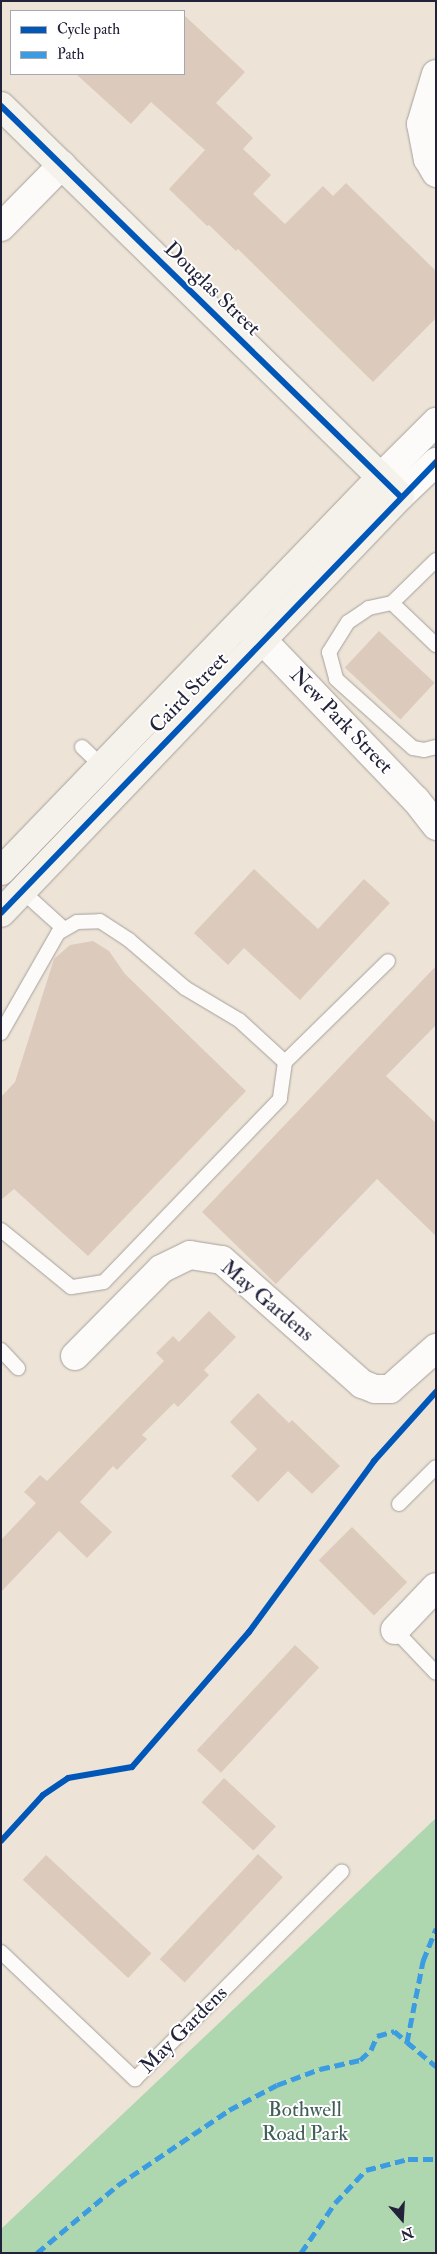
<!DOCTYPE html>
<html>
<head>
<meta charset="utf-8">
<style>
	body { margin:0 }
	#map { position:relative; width:437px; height:2254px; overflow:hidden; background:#ede4d7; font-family:"IM FELL Double Pica",serif }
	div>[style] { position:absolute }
	.green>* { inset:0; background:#aed7af }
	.building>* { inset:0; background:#dccabd; transform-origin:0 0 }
	.roads { filter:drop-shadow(0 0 1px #a6a09c) drop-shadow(0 0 1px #a6a09c) }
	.lane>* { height:14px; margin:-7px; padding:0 7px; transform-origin:7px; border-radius:7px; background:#fcfbf9 }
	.street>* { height:28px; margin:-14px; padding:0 14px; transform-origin:14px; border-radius:14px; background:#fcfbf9 }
	.secondary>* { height:28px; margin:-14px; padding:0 14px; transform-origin:14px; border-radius:14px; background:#f5f1eb }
	.quiet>* { height:5px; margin-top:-2.5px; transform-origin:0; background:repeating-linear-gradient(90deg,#3c9ce2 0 10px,transparent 0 15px) }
	.cycleway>* { height:6px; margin:-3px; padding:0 3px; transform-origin:3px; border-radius:3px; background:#0057b8 }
	span { translate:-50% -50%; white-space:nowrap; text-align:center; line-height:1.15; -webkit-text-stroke:4px #fff; paint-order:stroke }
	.street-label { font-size:21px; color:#22223b }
	.park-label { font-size:21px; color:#415e58 }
	.frame { position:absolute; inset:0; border:2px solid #22223b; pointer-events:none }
	.legend { position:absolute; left:10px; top:10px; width:175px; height:65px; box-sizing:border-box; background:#fff; border:1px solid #a7a7b1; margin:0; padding:6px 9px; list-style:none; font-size:15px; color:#22223b }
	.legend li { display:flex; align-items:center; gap:10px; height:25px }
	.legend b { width:25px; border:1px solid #a7a7b1 }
	.north { position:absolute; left:377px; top:2194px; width:50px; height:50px; -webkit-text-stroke:4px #fff; paint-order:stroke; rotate:161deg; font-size:14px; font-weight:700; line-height:20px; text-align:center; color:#22223b }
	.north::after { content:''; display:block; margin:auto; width:18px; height:22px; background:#22223b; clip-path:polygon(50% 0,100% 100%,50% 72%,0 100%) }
</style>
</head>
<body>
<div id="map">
	<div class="green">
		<div style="clip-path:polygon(436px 1818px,436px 2253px,1px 2253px,1px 2229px)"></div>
	</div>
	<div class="building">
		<div style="clip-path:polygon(184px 15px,245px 72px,216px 103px,253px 138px,243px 149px,271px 175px,253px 194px,285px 224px,323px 186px,333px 196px,346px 183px,436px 271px,436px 318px,373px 382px,238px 249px,236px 251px,209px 225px,207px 226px,169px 189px,205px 150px,151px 102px,131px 124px,76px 74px,184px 74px)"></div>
		<div style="left:379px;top:631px;width:76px;height:50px;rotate:43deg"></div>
		<div style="clip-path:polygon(254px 869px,318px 929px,364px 879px,390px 903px,300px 1000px,244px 948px,228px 965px,194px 933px)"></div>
		<div style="clip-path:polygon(93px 941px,109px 951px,125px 974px,246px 1091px,88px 1256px,14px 1189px,1px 1200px,1px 1097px,15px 1082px,54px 959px,70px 945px)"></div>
		<div style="clip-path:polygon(436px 966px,436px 1025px,386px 1076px,436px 1123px,436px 1236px,377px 1179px,276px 1284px,202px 1212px)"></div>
		<div style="clip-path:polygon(209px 1311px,236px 1337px,204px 1370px,209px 1375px,178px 1407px,174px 1403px,142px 1435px,147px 1439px,117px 1470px,113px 1466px,80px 1502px,112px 1532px,87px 1558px,59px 1531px,1px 1592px,1px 1540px,36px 1503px,24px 1492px,40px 1475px,47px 1481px,164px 1361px,156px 1353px,173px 1336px,179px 1342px)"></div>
		<div style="clip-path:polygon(258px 1393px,289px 1423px,292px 1420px,340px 1466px,312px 1494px,288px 1471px,258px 1502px,231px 1476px,257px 1449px,230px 1422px)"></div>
		<div style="left:352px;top:1527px;width:78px;height:47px;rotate:45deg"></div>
		<div style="left:295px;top:1645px;width:33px;height:144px;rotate:43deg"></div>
		<div style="left:224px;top:1778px;width:71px;height:33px;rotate:43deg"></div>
		<div style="left:258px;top:1854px;width:34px;height:144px;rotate:43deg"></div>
		<div style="left:46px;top:1855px;width:144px;height:34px;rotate:43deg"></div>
	</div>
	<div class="roads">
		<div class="lane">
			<div style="left:436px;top:560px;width:62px;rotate:135.7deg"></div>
			<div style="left:392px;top:603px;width:24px;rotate:168deg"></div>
			<div style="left:369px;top:608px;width:25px;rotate:146deg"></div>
			<div style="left:348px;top:622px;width:36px;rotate:122deg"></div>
			<div style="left:329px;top:652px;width:28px;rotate:75deg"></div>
			<div style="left:336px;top:679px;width:103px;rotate:41.9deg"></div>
			<div style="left:413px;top:748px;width:11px;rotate:10deg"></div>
			<div style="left:424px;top:750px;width:12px;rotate:-14deg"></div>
			<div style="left:392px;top:603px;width:61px;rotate:43.7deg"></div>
			<div style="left:82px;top:747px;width:28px;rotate:44deg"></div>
			<div style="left:22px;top:891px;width:55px;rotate:42.1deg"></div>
			<div style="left:1px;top:1033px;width:115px;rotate:-60.3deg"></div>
			<div style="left:58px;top:933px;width:22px;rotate:-30deg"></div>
			<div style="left:77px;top:922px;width:23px;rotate:-2deg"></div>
			<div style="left:100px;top:921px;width:35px;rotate:33deg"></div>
			<div style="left:129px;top:940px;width:74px;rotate:40.6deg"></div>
			<div style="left:185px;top:988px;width:63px;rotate:30.7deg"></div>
			<div style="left:239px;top:1020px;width:62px;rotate:42.4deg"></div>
			<div style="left:285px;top:1062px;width:37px;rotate:98deg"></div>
			<div style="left:280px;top:1099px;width:254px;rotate:133.9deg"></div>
			<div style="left:104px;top:1282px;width:33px;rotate:171deg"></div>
			<div style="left:71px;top:1287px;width:90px;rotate:-140.8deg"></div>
			<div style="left:285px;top:1062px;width:144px;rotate:-44.4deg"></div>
			<div style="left:1px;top:1350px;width:25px;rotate:47deg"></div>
			<div style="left:399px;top:1504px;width:52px;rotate:-45deg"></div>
			<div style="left:395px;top:1630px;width:59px;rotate:46.4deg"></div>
			<div style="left:1px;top:1952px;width:185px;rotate:43.5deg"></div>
			<div style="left:135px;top:2079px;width:293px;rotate:-45.1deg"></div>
		</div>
		<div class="street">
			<div style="left:436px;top:74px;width:52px;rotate:106.7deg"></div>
			<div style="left:421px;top:124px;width:36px;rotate:79deg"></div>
			<div style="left:428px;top:159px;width:16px;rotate:60deg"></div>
			<div style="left:1px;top:227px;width:87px;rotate:-45.5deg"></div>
			<div style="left:381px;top:477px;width:78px;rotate:-45deg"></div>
			<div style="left:400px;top:496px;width:50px;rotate:-43.4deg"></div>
			<div style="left:246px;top:623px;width:245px;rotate:46.2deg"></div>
			<div style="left:416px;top:800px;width:33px;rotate:52deg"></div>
			<div style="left:75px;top:1356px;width:122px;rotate:-45.3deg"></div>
			<div style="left:161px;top:1269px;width:32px;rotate:-26deg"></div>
			<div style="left:190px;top:1255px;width:32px;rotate:9deg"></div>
			<div style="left:222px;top:1260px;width:187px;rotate:41.5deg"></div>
			<div style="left:362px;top:1384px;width:14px;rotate:21deg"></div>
			<div style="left:375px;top:1389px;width:15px"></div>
			<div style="left:390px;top:1389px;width:62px;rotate:-41.7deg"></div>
			<div style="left:395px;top:1630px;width:59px;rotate:-46.4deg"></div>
		</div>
		<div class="secondary">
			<div style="left:1px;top:106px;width:558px;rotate:44.35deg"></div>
			<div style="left:400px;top:496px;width:577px;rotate:133.74deg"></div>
			<div style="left:1px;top:871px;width:547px;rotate:-46.04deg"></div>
		</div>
	</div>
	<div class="quiet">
		<div style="left:407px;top:2042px;width:38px;rotate:40deg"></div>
		<div style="left:37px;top:2253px;width:106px;rotate:-40deg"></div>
		<div style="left:118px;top:2185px;width:134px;rotate:-34deg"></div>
		<div style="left:229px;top:2110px;width:54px;rotate:-27.5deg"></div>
		<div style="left:277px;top:2085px;width:46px;rotate:-20.4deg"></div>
		<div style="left:320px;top:2069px;width:41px;rotate:-12.7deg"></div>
		<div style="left:360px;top:2060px;width:15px;rotate:-42deg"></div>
		<div style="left:371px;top:2050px;width:15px;rotate:-67deg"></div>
		<div style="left:377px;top:2036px;width:18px;rotate:-16deg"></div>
		<div style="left:394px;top:2031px;width:17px;rotate:40deg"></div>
		<div style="left:407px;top:2042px;width:83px;rotate:-78.8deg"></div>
		<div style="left:423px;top:1961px;width:35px;rotate:-68deg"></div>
		<div style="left:301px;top:2253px;width:60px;rotate:-55.8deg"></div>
		<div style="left:335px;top:2203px;width:45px;rotate:-46.8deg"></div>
		<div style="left:366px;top:2170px;width:43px;rotate:-14.7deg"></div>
		<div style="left:408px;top:2159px;width:28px"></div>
	</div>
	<div class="cycleway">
		<div style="left:1px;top:106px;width:558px;rotate:44.35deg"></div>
		<div style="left:1px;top:913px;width:627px;rotate:-46.03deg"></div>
		<div style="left:1px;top:1841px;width:62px;rotate:-47.6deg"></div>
		<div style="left:43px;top:1795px;width:30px;rotate:-34deg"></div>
		<div style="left:68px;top:1778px;width:65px;rotate:-9.8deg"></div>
		<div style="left:132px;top:1767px;width:179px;rotate:-49.1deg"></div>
		<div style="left:249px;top:1632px;width:212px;rotate:-53.8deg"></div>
		<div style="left:374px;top:1461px;width:93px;rotate:-48.1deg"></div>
	</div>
	<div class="street-label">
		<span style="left:212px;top:289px;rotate:44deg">Douglas Street</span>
		<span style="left:189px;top:693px;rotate:-46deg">Caird Street</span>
		<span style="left:341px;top:721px;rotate:46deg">New Park Street</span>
		<span style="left:267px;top:1301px;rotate:40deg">May Gardens</span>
		<span style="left:184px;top:2030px;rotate:-45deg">May Gardens</span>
	</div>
	<div class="park-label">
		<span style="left:305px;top:2122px">Bothwell<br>Road Park</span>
	</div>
	<div class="frame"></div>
	<ul class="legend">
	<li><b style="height:6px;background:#0057b8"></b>Cycle path</li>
	<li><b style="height:6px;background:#3c9ce2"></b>Path</li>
	</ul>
	<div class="north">N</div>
</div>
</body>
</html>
